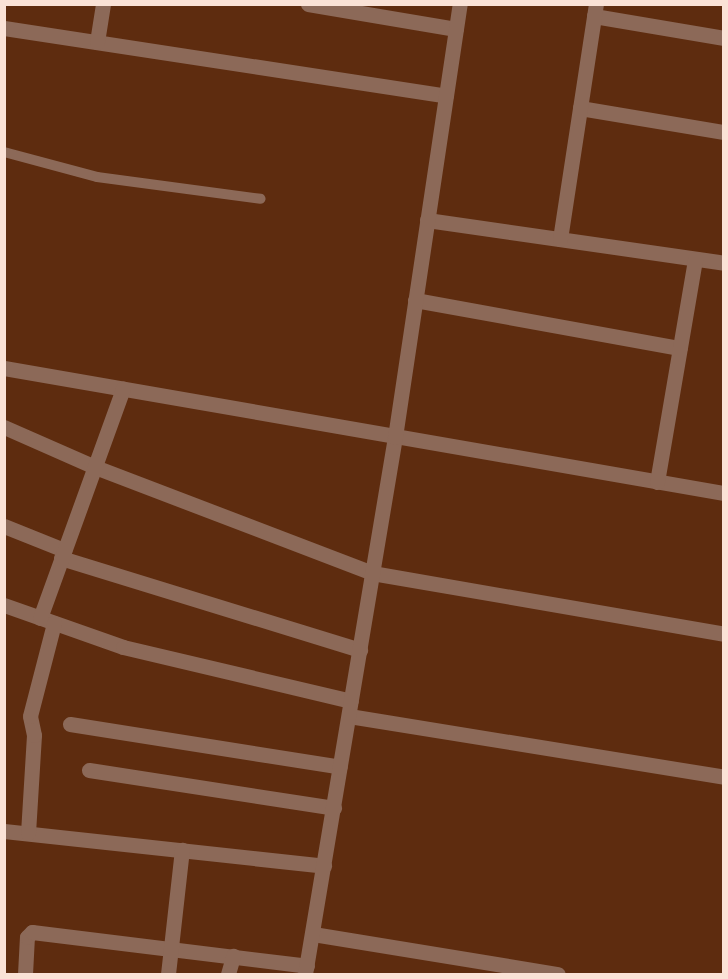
<!DOCTYPE html>
<html>
<head>
<meta charset="utf-8">
<style>
	body { margin:0 }
	#map { position:relative; width:728px; height:979px; overflow:hidden; background:#5e2c0f; font-family:"Crimson Pro",serif }
	div>[style] { position:absolute }
	.service>* { height:10px; margin:-5px; padding:0 5px; transform-origin:5px; border-radius:5px; background:#8c6958 }
	.minor>* { height:15px; margin:-7.5px; padding:0 7.5px; transform-origin:7.5px; border-radius:7.5px; background:#8c6958 }
	span { translate:-50% -50%; white-space:nowrap; text-align:center; line-height:1.15; -webkit-text-stroke:6px #371a0b; paint-order:stroke }
	.frame { position:absolute; inset:0; border:6px solid #fae2d6; pointer-events:none }
</style>
</head>
<body>
<div id="map">
	<div class="service">
		<div style="left:4px;top:152px;width:96px;rotate:15deg"></div>
		<div style="left:97px;top:177px;width:165px;rotate:7.6deg"></div>
	</div>
	<div class="minor">
		<div style="left:308px;top:4px;width:150px;rotate:9.6deg"></div>
		<div style="left:594px;top:16px;width:132px;rotate:9.6deg"></div>
		<div style="left:4px;top:28px;width:447px;rotate:8.7deg"></div>
		<div style="left:97px;top:42px;width:38px;rotate:-81deg"></div>
		<div style="left:580px;top:108px;width:146px;rotate:9.5deg"></div>
		<div style="left:427px;top:220px;width:300px;rotate:8.2deg"></div>
		<div style="left:560px;top:239px;width:238px;rotate:-81.3deg"></div>
		<div style="left:415px;top:300px;width:269px;rotate:10.3deg"></div>
		<div style="left:4px;top:368px;width:731px;rotate:9.85deg"></div>
		<div style="left:4px;top:427px;width:99px;rotate:23.7deg"></div>
		<div style="left:95px;top:467px;width:297px;rotate:20.9deg"></div>
		<div style="left:372px;top:573px;width:357px;rotate:9.8deg"></div>
		<div style="left:657px;top:482px;width:226px;rotate:-80.3deg"></div>
		<div style="left:4px;top:526px;width:65px;rotate:21.8deg"></div>
		<div style="left:61px;top:558px;width:313px;rotate:17.1deg"></div>
		<div style="left:4px;top:605px;width:126px;rotate:19.4deg"></div>
		<div style="left:123px;top:647px;width:234px;rotate:13.3deg"></div>
		<div style="left:40px;top:618px;width:244px;rotate:-70.1deg"></div>
		<div style="left:349px;top:716px;width:380px;rotate:9.2deg"></div>
		<div style="left:70px;top:724px;width:273px;rotate:9deg"></div>
		<div style="left:89px;top:770px;width:248px;rotate:8.8deg"></div>
		<div style="left:4px;top:831px;width:322px;rotate:6.2deg"></div>
		<div style="left:28px;top:833px;width:98px;rotate:-86.5deg"></div>
		<div style="left:34px;top:735px;width:19px;rotate:-102deg"></div>
		<div style="left:30px;top:716px;width:96px;rotate:-75.5deg"></div>
		<div style="left:313px;top:934px;width:248px;rotate:9.3deg"></div>
		<div style="left:25px;top:974px;width:37px;rotate:-87deg"></div>
		<div style="left:27px;top:937px;width:7px;rotate:-45deg"></div>
		<div style="left:32px;top:932px;width:277px;rotate:7deg"></div>
		<div style="left:168px;top:974px;width:125px;rotate:-83.6deg"></div>
		<div style="left:228px;top:974px;width:19px;rotate:-74deg"></div>
		<div style="left:305px;top:974px;width:544px;rotate:-80.49deg"></div>
		<div style="left:395px;top:437px;width:438px;rotate:-81.5deg"></div>
	</div>
	<div class="frame"></div>
</div>
</body>
</html>
